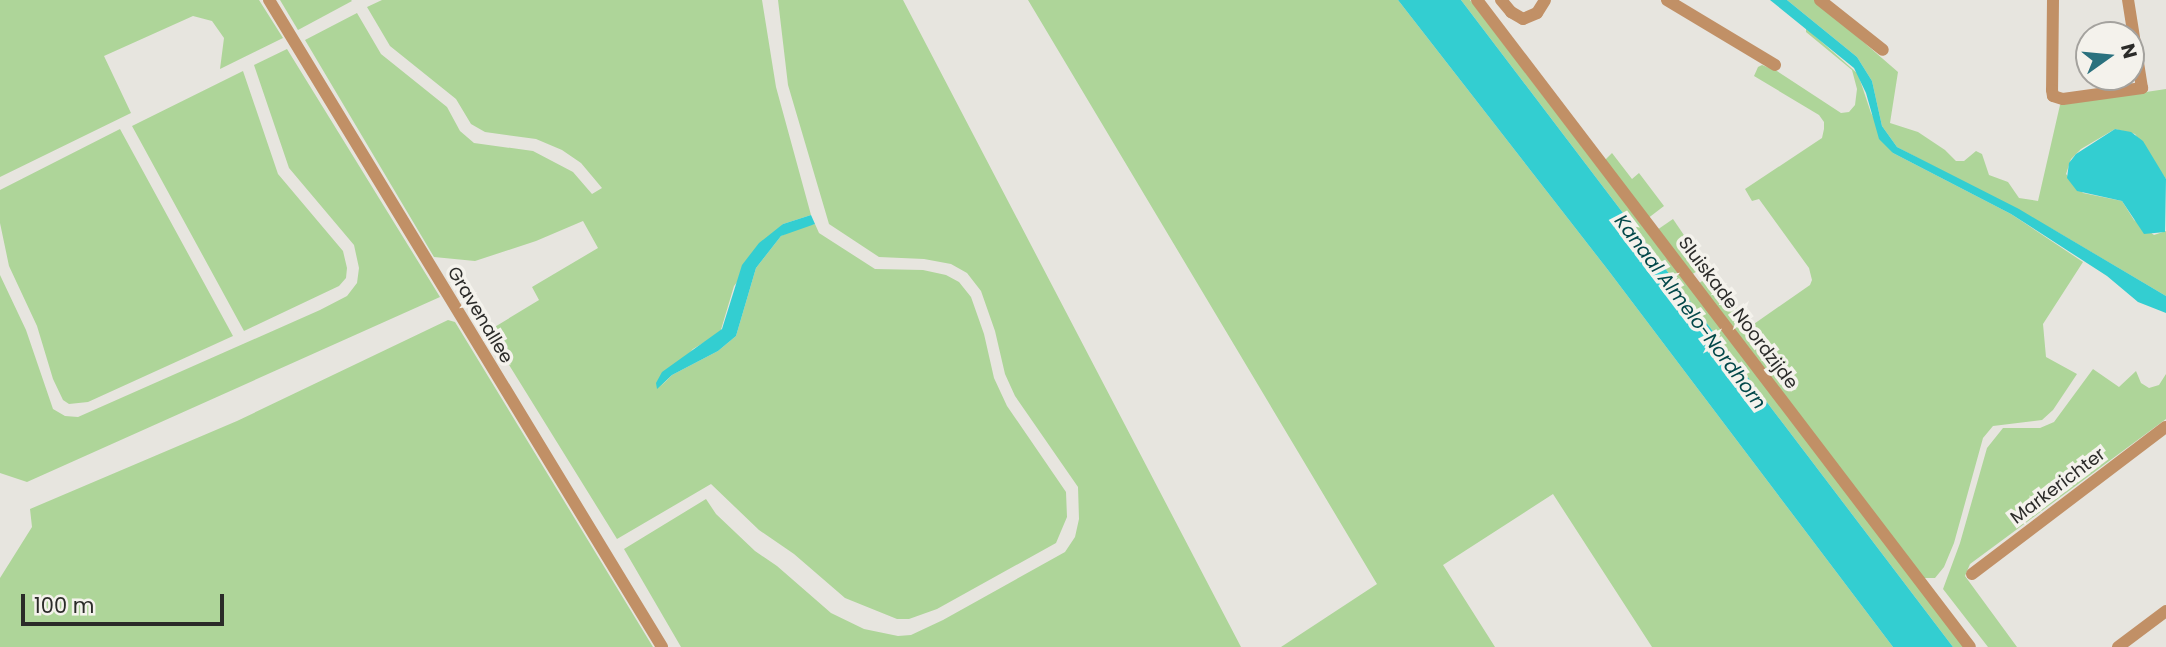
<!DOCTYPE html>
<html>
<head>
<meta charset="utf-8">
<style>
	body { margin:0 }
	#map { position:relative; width:2166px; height:647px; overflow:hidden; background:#e7e5df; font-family:Poppins,sans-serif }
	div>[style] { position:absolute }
	.green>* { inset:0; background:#aed599 }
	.water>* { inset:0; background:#33ced1 }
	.street>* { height:12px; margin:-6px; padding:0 6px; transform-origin:6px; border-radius:6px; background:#c19066 }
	span { translate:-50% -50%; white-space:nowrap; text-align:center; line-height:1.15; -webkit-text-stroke:7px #f4f2ec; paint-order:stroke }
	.street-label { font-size:18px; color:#2b2b29 }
	.water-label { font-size:19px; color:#024749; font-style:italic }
	.north { position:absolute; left:2075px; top:21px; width:70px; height:70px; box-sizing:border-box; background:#f4f2ec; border:2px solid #a4a29e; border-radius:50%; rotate:75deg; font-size:19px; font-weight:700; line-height:28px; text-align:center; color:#2b2b29 }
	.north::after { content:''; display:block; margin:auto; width:24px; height:32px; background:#2a717e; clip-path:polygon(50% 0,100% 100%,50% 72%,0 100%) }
	.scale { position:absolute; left:21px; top:594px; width:203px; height:32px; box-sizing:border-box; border:4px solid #2b2b29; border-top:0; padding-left:9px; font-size:21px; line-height:24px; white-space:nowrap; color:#2b2b29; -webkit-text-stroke:5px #f4f2ec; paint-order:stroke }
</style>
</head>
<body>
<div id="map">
	<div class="green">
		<div style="clip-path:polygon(0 0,259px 0,283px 38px,220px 69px,224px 38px,212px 21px,193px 16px,104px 56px,131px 113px,0 177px)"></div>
		<div style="clip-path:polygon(280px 0,351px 0,352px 1px,298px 30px)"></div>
		<div style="clip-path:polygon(382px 0,762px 0,776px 87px,811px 215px,783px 224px,734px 286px,720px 333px,693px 349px,661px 386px,672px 375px,718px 351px,736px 336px,756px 268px,781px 236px,797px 228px,815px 224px,819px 233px,875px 269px,923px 270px,946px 275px,959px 282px,971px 297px,984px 334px,994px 378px,1007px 406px,1066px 492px,1067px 517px,1056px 543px,937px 609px,909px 619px,897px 619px,845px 598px,794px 554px,759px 530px,711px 484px,617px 539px,488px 331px,539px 300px,532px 287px,598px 248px,583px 221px,536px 241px,475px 261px,434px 257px,305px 40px,357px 13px,381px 54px,447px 107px,460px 131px,474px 143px,533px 151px,573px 172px,592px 194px,602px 188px,581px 163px,562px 150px,536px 139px,485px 132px,471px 124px,456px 99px,390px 46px,367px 7px)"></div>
		<div style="clip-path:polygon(778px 0,903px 0,1241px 647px,681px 647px,624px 549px,706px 499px,716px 514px,755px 551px,777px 566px,831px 613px,864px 629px,898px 636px,911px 635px,943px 620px,1065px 552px,1075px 537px,1079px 519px,1078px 487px,1015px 396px,1005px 374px,995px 331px,981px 291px,967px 273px,951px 264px,924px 259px,879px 257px,829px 224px,788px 85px)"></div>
		<div style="clip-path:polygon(1028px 0,1398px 0,1608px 270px,1893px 647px,1652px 647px,1553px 494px,1443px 565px,1495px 647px,1281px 647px,1377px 584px)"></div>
		<div style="clip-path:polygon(1461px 0,1470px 0,1964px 647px,1953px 647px)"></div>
		<div style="clip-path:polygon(1787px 0,1815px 0,1898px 72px,1890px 123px,1918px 132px,1945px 150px,1956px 161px,1964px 161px,1976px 151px,1982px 154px,1989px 175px,2008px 182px,2019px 198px,2038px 201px,2060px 105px,2166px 89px,2166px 179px,2135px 134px,2115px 129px,2081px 149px,2071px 159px,2066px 174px,2083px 193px,2122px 201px,2134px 220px,2154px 235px,2166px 231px,2166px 296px,2054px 230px,1897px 147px,1882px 126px,1872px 81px,1857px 57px)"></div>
		<div style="clip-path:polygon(1806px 28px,1858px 74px,1871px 113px,1893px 153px,2011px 214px,2083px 262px,2043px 324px,2046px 357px,2077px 374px,2053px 410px,2042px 420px,1993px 426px,1983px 438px,1954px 543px,1944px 567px,1935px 578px,1923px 578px,1698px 284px,1712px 274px,1751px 326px,1810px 285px,1812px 280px,1809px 268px,1759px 199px,1752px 201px,1745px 189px,1822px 138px,1824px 129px,1824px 122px,1819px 115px,1754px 76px,1758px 67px,1762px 65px,1777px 71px,1841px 113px,1849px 112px,1855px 105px,1857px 89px,1852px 70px,1806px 32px)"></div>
		<div style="clip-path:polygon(287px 49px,440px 297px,27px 482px,0 473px,0 275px,26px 330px,53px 409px,65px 416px,78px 417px,320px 310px,347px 296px,357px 283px,359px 268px,354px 245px,289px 168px,254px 65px)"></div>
		<div style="clip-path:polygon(243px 71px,278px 174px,343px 251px,347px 268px,346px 278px,339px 286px,244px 331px,132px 126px)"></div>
		<div style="clip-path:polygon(120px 129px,233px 336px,88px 402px,69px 404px,63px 400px,53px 379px,37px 326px,9px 266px,0 223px,0 190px)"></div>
		<div style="clip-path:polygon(1612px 153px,1632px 179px,1639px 173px,1664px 206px,1647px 219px,1604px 161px)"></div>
		<div style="clip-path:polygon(1673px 219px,1705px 266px,1691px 275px,1657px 230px)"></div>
		<div style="clip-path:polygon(448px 320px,455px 322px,653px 647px,0 647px,0 578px,32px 527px,30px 509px,237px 421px)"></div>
		<div style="clip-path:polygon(2093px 369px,2119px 387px,2136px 371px,2141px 383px,2149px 388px,2159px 385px,2166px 374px,2166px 419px,1970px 564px,1965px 576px,2017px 647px,1988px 647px,1943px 589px,1960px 543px,1987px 448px,2003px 428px,2040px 428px,2054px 422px)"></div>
	</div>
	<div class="water">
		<div style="clip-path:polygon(1398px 0,1461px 0,1953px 647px,1893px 647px,1608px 270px)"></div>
		<div style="clip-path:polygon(1770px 0,1787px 0,1857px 57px,1872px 81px,1882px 126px,1897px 147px,2019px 209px,2166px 296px,2166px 313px,2138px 302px,2107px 276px,2011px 214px,1893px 153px,1879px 139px,1866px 93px,1854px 68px)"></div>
		<div style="clip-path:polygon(2115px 129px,2131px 132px,2143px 141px,2166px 179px,2165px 232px,2144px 234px,2122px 201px,2077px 191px,2067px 178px,2069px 163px,2076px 154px)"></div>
		<div style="clip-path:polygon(811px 215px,815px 224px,781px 236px,756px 268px,736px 336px,718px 351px,672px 375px,657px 389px,656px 383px,662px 372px,722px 329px,742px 265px,759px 243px,783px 224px)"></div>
	</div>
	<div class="street">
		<div style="left:269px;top:0;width:757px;rotate:58.72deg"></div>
		<div style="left:1477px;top:0;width:813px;rotate:52.69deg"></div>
		<div style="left:1501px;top:0;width:16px;rotate:50deg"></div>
		<div style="left:1511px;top:12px;width:14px;rotate:30deg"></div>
		<div style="left:1523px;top:19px;width:15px;rotate:-23deg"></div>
		<div style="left:1537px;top:13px;width:15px;rotate:-58deg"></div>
		<div style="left:1667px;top:0;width:126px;rotate:31deg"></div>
		<div style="left:1820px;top:0;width:80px;rotate:38.4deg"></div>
		<div style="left:2053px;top:0;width:90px;rotate:90.6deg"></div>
		<div style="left:2052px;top:90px;width:6px;rotate:81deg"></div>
		<div style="left:2053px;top:96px;width:10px;rotate:17deg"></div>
		<div style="left:2063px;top:99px;width:80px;rotate:-7.9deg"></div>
		<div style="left:2142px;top:88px;width:89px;rotate:-99deg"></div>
		<div style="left:1972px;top:574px;width:243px;rotate:-37.2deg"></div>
		<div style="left:2118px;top:647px;width:60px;rotate:-36.9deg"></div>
	</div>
	<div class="street-label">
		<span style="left:1738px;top:313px;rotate:53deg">Sluiskade Noordzijde</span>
		<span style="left:480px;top:315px;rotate:59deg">Gravenallee</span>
		<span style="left:2058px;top:486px;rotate:-37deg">Markerichter</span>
	</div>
	<div class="water-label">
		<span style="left:1690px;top:312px;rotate:53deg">Kanaal Almelo-Nordhorn</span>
	</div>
	<div class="north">N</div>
	<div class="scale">100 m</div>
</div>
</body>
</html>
